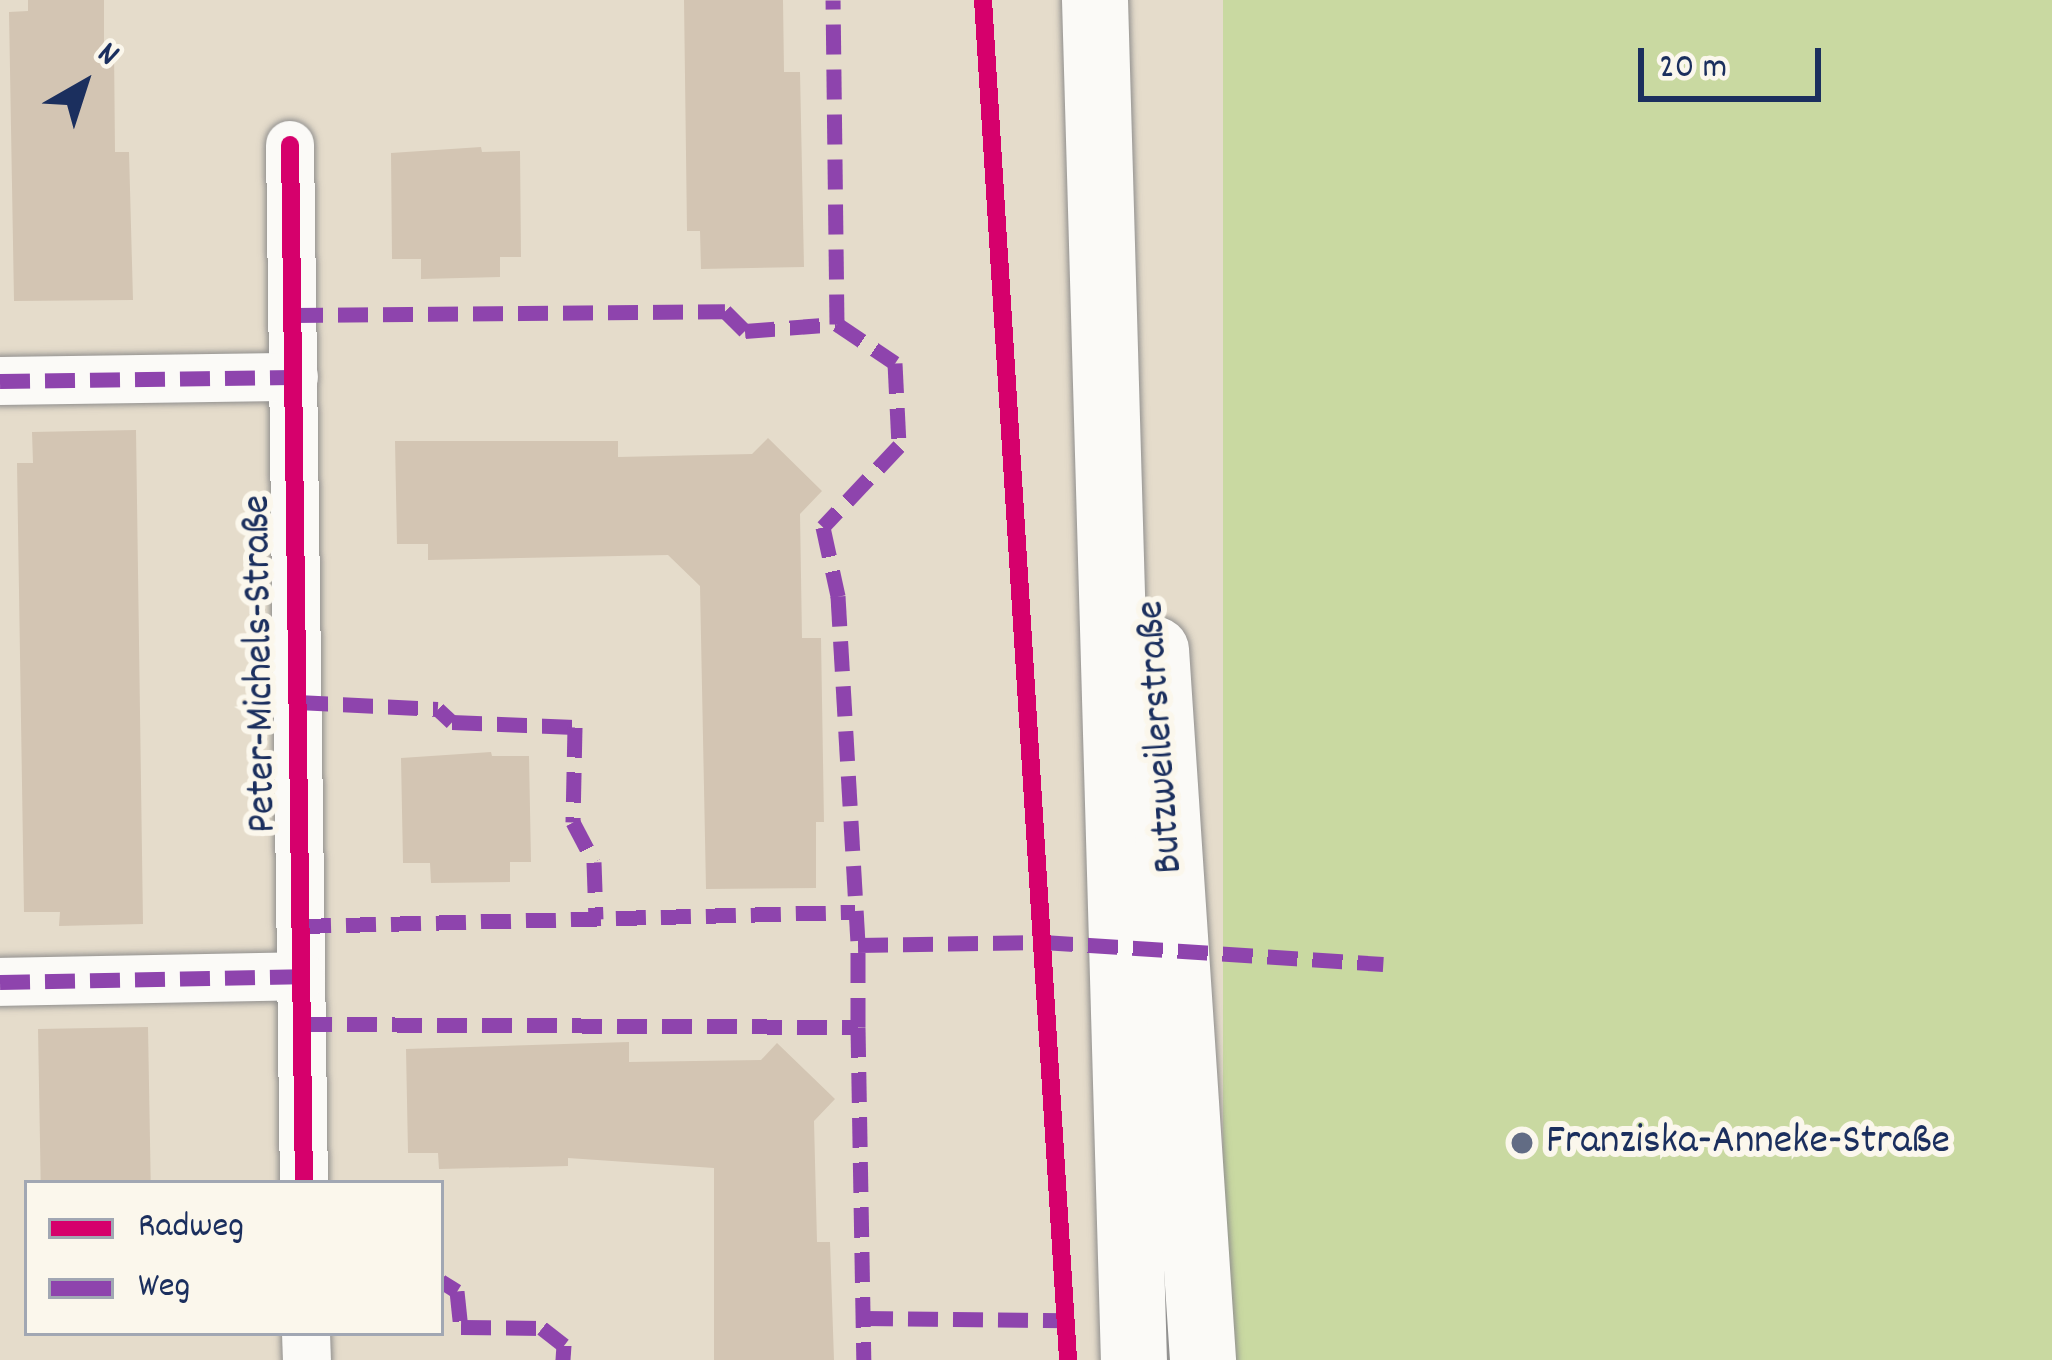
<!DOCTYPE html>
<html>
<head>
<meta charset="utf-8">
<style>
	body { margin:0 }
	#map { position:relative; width:2052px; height:1360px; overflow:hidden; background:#e5dccb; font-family:Dekko,sans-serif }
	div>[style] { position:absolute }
	.green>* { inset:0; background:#c9d9a1; transform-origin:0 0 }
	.building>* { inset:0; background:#d3c5b3; transform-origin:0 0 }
	.roads { filter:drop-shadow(0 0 3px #908f8e) drop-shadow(0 0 3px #908f8e) }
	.minor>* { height:48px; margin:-24px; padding:0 24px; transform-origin:24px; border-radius:24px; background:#fbfaf7 }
	.secondary>* { height:66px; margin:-33px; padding:0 33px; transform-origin:33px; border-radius:33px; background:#fbfaf7 }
	.quiet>* { height:15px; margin-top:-7.5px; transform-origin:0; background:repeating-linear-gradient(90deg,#8e44ad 0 30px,transparent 0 45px) }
	.cycleway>* { height:18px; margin:-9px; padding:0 9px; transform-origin:9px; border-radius:9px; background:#d6006c }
	.dots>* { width:33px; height:33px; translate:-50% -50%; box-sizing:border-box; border:6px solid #fbf7ec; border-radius:50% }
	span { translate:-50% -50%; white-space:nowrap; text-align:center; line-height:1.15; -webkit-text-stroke:12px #fbf7ec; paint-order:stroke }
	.street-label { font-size:42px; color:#1b2f5e }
	.poi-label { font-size:42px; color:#1b2f5e }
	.left { translate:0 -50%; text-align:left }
	.legend { position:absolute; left:24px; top:1180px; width:420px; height:156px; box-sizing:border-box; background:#fbf7ec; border:3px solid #a1a7b3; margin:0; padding:15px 21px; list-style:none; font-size:36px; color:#1b2f5e }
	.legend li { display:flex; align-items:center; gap:24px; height:60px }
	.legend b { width:60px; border:3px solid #a1a7b3 }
	.north { position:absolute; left:24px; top:24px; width:120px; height:120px; -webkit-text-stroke:9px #fbf7ec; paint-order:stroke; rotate:39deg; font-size:33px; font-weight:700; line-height:48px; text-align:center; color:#1b2f5e }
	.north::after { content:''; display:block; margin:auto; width:42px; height:54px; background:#1b2f5e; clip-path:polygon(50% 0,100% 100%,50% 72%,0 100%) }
	.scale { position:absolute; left:1638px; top:48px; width:183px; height:54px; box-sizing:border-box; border:6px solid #1b2f5e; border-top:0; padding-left:15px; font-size:36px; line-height:42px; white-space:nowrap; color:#1b2f5e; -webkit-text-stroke:9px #fbf7ec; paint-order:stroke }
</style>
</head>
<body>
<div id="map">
	<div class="green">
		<div style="left:1223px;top:0;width:829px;height:1361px"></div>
	</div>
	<div class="building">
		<div style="clip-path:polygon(28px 0,104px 0,104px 48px,114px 48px,115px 152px,129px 152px,133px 300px,14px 301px,9px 12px,28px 11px)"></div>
		<div style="clip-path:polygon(684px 0,783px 0,784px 72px,800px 72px,804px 267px,701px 269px,700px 231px,687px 231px)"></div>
		<div style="clip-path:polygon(481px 147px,482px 152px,520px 151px,521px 257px,500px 257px,500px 277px,421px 279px,421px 259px,392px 259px,391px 153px)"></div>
		<div style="clip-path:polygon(136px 430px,143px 924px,59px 926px,60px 912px,24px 912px,17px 463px,33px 463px,32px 432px)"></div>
		<div style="clip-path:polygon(768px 438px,822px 491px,800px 514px,802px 638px,821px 638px,824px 822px,816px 822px,816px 888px,706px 889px,700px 586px,668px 555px,428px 560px,428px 544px,397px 544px,395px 441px,618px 441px,618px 457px,752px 454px)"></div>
		<div style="clip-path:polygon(491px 752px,492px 756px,529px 756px,531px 862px,510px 862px,510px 882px,431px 883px,430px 863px,403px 863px,401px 758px)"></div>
		<div style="left:148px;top:1027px;width:156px;height:110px;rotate:89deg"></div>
		<div style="clip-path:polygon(629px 1042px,629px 1062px,761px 1060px,777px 1043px,835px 1099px,814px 1121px,817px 1242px,830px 1242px,834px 1360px,714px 1360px,714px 1168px,568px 1158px,568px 1166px,439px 1169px,438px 1153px,408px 1153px,406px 1049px)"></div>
	</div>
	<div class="roads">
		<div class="minor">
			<div style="left:290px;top:145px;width:1038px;rotate:89.23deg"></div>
			<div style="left:0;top:381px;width:294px;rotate:-0.8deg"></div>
			<div style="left:0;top:982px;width:301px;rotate:-1.1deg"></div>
			<div style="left:306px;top:1333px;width:27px;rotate:88deg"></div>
		</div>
		<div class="secondary">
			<div style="left:1095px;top:0;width:1361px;rotate:88.36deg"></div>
			<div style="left:1156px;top:650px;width:712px;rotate:86.21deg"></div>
		</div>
	</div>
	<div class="quiet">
		<div style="left:293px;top:315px;width:432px;rotate:-0.5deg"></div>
		<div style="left:725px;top:311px;width:28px;rotate:45deg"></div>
		<div style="left:745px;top:331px;width:92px;rotate:-4.4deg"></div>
		<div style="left:837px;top:324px;width:324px;rotate:-90.7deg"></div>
		<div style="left:837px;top:324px;width:70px;rotate:33.9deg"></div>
		<div style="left:895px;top:363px;width:83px;rotate:87.2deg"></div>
		<div style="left:899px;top:446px;width:111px;rotate:133.2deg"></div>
		<div style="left:823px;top:527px;width:71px;rotate:77.7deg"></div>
		<div style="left:838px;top:596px;width:350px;rotate:86.7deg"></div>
		<div style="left:0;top:381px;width:294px;rotate:-0.8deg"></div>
		<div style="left:298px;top:702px;width:140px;rotate:2.9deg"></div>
		<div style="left:438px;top:709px;width:19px;rotate:43deg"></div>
		<div style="left:452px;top:722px;width:123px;rotate:2.3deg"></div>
		<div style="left:575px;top:727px;width:95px;rotate:91.2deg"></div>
		<div style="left:573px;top:822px;width:45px;rotate:62.3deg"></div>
		<div style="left:594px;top:862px;width:57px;rotate:88deg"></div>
		<div style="left:301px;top:926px;width:554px;rotate:-1.45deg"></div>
		<div style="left:0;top:982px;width:301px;rotate:-1.1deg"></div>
		<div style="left:302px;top:1024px;width:556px;rotate:0.31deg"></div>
		<div style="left:858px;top:1027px;width:82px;rotate:-90deg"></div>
		<div style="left:858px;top:945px;width:185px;rotate:-0.9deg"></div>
		<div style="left:1043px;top:942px;width:341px;rotate:3.7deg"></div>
		<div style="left:858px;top:1027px;width:333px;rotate:89deg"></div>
		<div style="left:441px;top:1281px;width:19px;rotate:32deg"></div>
		<div style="left:457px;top:1291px;width:36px;rotate:84deg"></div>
		<div style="left:461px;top:1327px;width:81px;rotate:0.7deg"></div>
		<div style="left:542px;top:1328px;width:28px;rotate:38deg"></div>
		<div style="left:564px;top:1345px;width:15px;rotate:94deg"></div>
		<div style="left:863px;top:1318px;width:203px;rotate:0.6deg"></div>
	</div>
	<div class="cycleway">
		<div style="left:983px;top:0;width:1363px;rotate:86.42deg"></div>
		<div style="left:290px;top:145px;width:1038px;rotate:89.23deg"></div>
	</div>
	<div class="dots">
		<div style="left:1522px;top:1143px;background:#626c84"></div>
	</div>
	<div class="street-label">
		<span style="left:262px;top:664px;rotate:-91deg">Peter-Michels-Straße</span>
		<span style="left:1162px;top:737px;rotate:-94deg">Butzweilerstraße</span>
	</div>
	<div class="poi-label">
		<span class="left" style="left:1546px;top:1143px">Franziska-Anneke-Straße</span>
	</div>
	<ul class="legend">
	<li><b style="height:15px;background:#d6006c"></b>Radweg</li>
	<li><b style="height:15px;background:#8e44ad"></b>Weg</li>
	</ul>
	<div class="north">N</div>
	<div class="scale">20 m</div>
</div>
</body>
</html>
